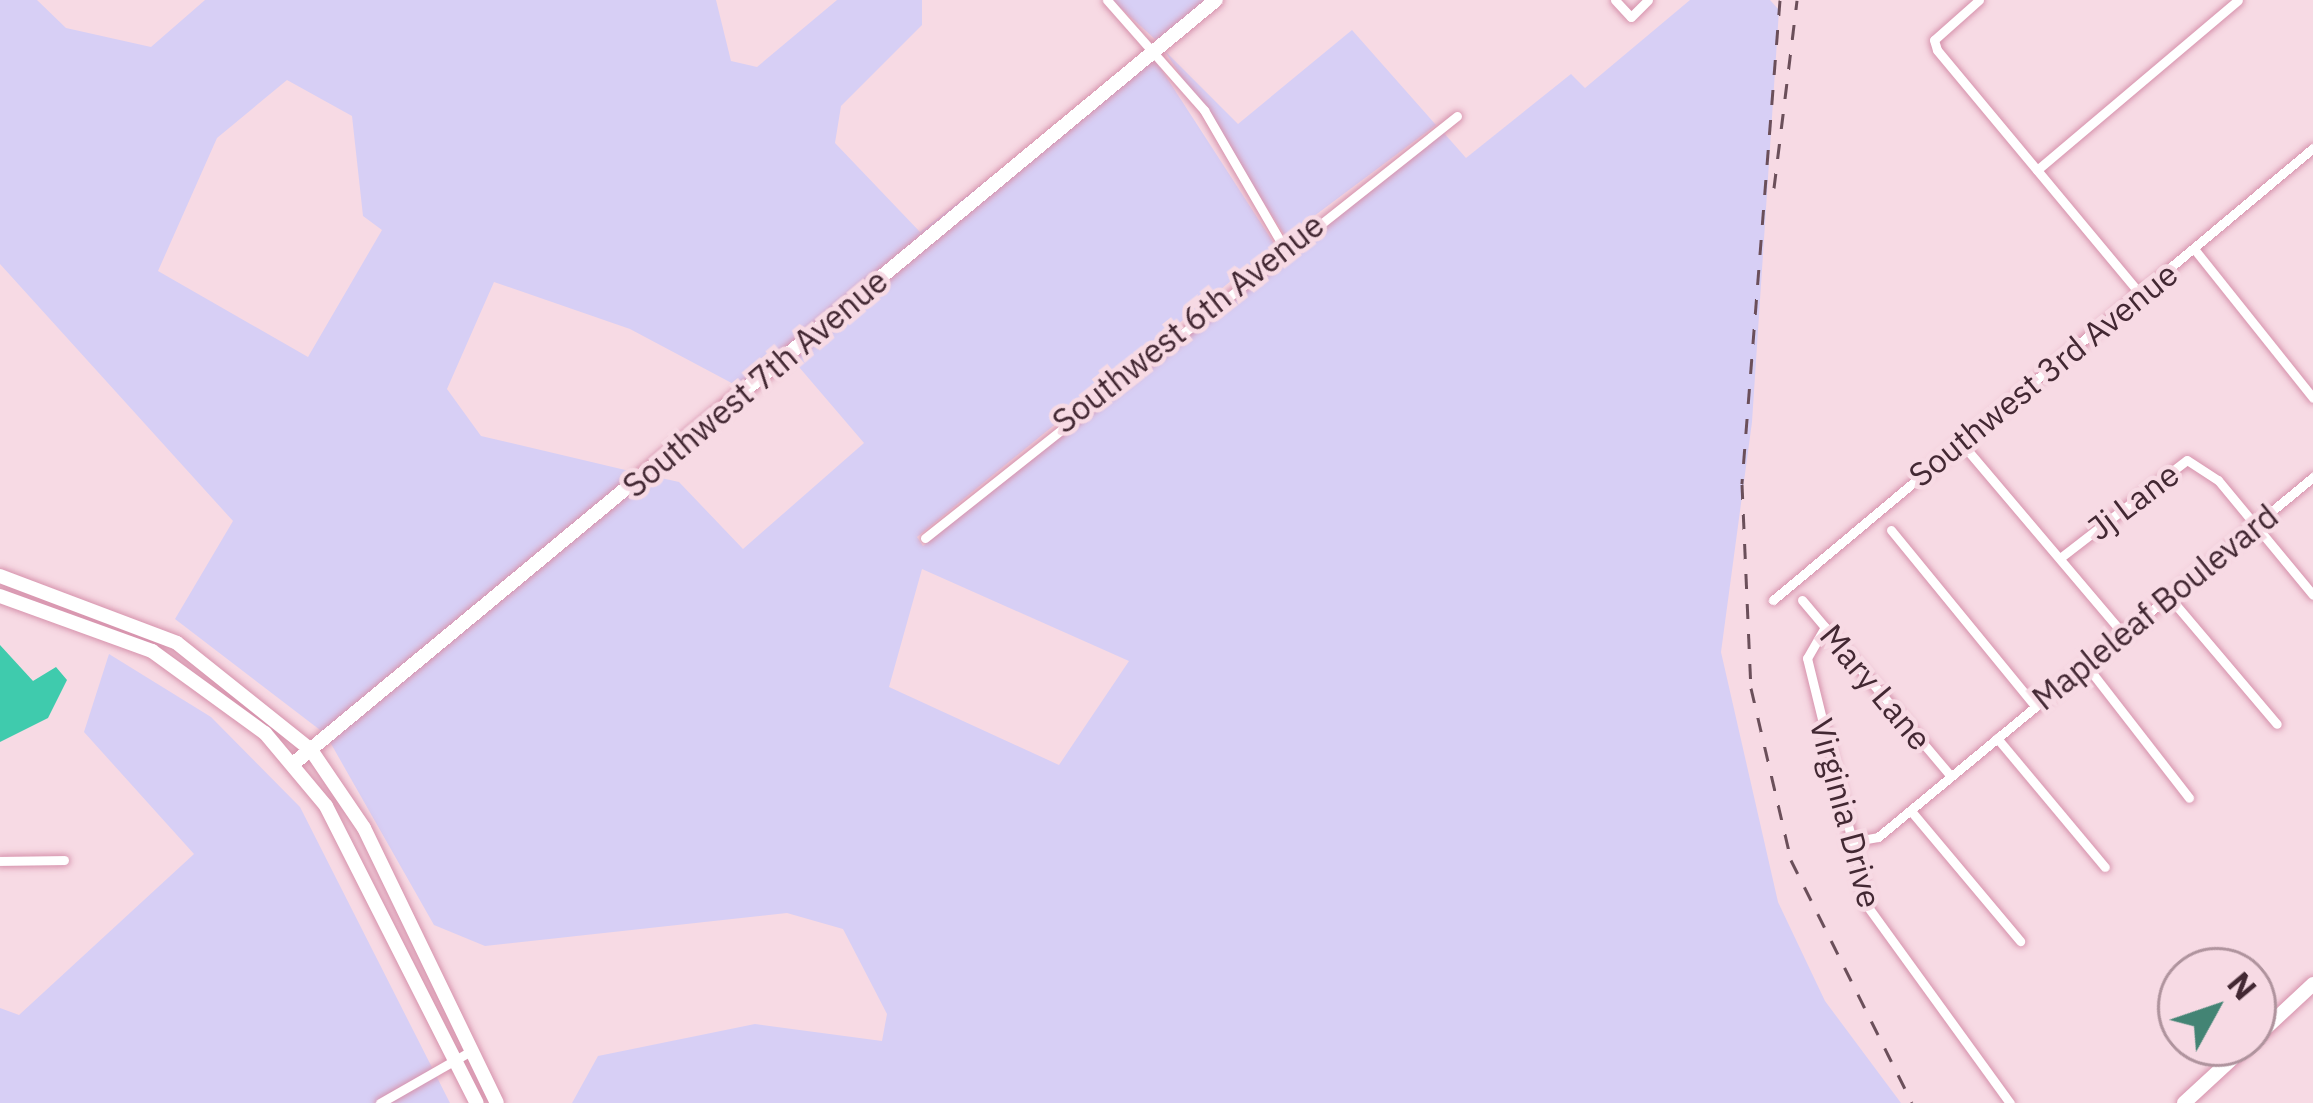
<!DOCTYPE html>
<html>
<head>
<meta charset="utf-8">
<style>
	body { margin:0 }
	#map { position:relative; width:2313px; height:1103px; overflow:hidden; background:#f7dae4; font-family:"IBM Plex Sans",sans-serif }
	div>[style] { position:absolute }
	.green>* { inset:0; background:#d7cff5 }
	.water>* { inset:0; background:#3fcbad }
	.roads { filter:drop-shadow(0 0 3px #d692ac) drop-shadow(0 0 3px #d692ac) }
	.street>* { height:9px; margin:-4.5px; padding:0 4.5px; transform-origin:4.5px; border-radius:4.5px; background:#fff }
	.secondary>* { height:14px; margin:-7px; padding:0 7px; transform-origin:7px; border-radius:7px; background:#fff }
	.rail>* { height:3px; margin-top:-1.5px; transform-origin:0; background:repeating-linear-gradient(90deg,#6b4f5a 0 15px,transparent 0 30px) }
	span { translate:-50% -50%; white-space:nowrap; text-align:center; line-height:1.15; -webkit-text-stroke:9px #f7dae4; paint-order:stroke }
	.street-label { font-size:33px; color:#432833 }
	.north { position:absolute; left:2157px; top:947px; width:120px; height:120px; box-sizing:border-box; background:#f7dae4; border:3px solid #af939d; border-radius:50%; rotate:50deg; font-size:33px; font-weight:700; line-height:48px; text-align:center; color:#432833 }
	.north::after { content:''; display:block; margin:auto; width:42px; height:54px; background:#438474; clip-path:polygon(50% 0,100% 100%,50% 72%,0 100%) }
</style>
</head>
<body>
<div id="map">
	<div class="green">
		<div style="clip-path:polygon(evenodd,0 0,37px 0,66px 28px,151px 47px,205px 0,716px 0,731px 61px,757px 67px,837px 0,922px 0,922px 25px,841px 106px,835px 143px,920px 232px,1028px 148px,741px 388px,630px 329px,494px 282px,447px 389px,481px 436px,638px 473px,324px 733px,175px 619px,233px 521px,0 264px,0 0,287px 80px,352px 116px,363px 216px,382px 230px,308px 357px,158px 271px,217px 138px,287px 80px)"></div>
		<div style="clip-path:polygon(1112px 0,1207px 0,1157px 41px)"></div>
		<div style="clip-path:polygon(evenodd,1690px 0,1770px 0,1779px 10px,1752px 422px,1721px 652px,1778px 902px,1825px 1001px,1901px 1103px,572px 1103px,598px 1056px,755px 1024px,882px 1041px,887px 1014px,843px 929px,787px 913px,485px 946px,434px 925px,330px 742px,652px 476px,679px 482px,743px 549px,864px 443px,793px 360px,1154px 58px,1275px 245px,917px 537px,923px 546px,1444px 133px,1466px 158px,1571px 74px,1585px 88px,1690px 0,922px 569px,1129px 661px,1059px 765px,889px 687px,922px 569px)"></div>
		<div style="clip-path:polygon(1352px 30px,1436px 125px,1286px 237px,1164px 50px,1238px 124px)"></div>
		<div style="clip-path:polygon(109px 654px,211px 717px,300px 807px,450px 1103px,0 1103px,0 1008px,19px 1015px,194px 854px,84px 732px)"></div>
	</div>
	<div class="water">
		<div style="clip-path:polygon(0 645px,33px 681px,56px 667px,67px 680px,48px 718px,0 742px)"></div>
	</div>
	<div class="roads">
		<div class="street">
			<div style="left:1107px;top:0;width:147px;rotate:48.6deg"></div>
			<div style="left:1204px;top:110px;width:157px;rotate:59.8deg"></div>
			<div style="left:1615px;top:0;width:23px;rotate:47deg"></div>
			<div style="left:1631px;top:17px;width:24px;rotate:-45deg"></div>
			<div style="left:1979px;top:0;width:60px;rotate:138.4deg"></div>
			<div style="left:1934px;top:40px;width:10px;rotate:73deg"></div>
			<div style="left:1937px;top:50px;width:317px;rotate:50.2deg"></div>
			<div style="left:2037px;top:170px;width:263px;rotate:-40.2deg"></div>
			<div style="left:2195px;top:250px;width:189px;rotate:51.4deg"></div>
			<div style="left:1969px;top:452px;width:240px;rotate:49.7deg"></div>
			<div style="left:1891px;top:530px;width:227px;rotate:50.7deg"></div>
			<div style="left:925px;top:538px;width:679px;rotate:-38.42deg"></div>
			<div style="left:2060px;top:558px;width:160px;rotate:-37.7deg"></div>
			<div style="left:2187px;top:460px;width:37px;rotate:33deg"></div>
			<div style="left:2218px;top:480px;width:149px;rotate:50.4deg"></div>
			<div style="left:2170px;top:598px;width:165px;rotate:49.7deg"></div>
			<div style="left:1773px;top:600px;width:704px;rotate:-39.93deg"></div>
			<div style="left:1802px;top:600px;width:229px;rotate:49.8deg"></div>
			<div style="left:1825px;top:627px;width:36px;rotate:120deg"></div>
			<div style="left:1807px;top:658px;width:256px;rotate:76.2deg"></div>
			<div style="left:1868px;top:907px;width:242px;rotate:54.1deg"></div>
			<div style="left:2086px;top:665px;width:168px;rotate:52.2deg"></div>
			<div style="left:1997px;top:738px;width:168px;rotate:50.1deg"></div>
			<div style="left:1911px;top:811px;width:170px;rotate:50deg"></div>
			<div style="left:1850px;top:842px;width:28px;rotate:-10deg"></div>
			<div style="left:1878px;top:837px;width:565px;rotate:-39.61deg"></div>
			<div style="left:0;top:861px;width:64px;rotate:-0.9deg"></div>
			<div style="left:380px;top:1103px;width:103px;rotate:-29.8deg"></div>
		</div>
		<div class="secondary">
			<div style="left:0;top:576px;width:189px;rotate:20.7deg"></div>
			<div style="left:177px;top:643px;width:171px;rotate:38.6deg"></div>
			<div style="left:311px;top:750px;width:94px;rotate:55.8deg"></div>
			<div style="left:364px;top:828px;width:305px;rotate:64.2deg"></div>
			<div style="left:0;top:596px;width:162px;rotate:19.9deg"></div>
			<div style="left:152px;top:651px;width:140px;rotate:36deg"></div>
			<div style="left:265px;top:733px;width:95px;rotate:50.1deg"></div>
			<div style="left:326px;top:806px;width:333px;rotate:63.1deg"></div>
			<div style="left:293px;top:764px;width:1198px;rotate:-39.62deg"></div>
			<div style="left:2253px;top:1040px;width:82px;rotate:-43deg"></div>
			<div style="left:2184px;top:1103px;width:88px;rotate:-42.7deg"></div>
		</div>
	</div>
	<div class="rail">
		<div style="left:1780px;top:0;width:485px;rotate:94.5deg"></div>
		<div style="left:1742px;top:484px;width:204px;rotate:87.5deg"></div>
		<div style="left:1751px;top:688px;width:177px;rotate:76.9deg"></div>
		<div style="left:1791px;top:860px;width:271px;rotate:63.5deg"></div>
		<div style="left:1774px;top:188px;width:189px;rotate:-83deg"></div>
	</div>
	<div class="street-label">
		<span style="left:1188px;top:323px;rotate:-38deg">Southwest 6th Avenue</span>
		<span style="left:2043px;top:374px;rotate:-39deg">Southwest 3rd Avenue</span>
		<span style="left:755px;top:383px;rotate:-40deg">Southwest 7th Avenue</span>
		<span style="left:2133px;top:501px;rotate:-37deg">Jj Lane</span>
		<span style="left:2155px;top:607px;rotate:-39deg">Mapleleaf Boulevard</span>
		<span style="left:1876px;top:687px;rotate:50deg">Mary Lane</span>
		<span style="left:1846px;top:813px;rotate:75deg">Virginia Drive</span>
	</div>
	<div class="north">N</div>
</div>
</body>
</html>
